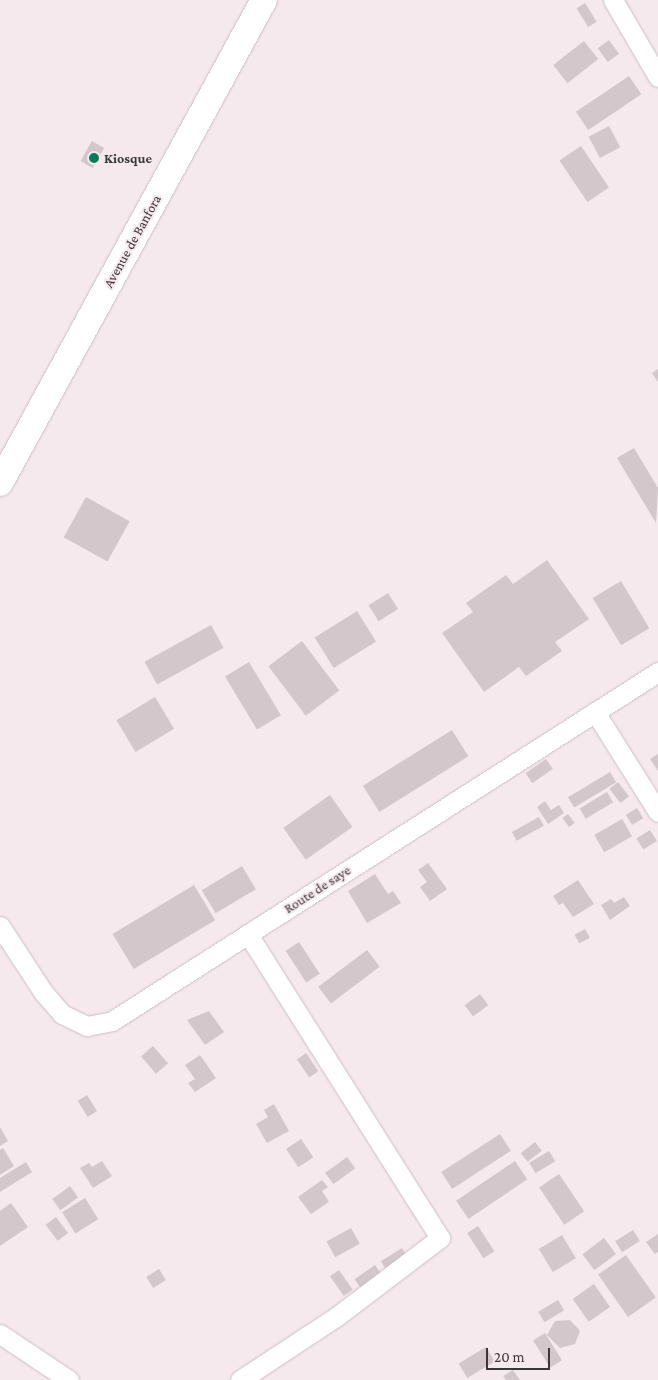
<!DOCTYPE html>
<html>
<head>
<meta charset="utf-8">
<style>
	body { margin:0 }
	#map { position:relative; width:658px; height:1380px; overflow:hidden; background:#f6e9ee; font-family:"Crimson Pro",serif }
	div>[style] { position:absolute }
	.building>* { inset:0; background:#d3c7cc; transform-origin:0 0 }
	.roads { filter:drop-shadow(0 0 1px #ccbfc4) drop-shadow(0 0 1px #ccbfc4) }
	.street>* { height:19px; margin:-9.5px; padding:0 9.5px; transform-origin:9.5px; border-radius:9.5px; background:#fff }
	.secondary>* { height:26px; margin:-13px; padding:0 13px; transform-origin:13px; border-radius:13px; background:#fff }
	.dots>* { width:14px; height:14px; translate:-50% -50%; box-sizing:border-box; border:2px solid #f6e9ee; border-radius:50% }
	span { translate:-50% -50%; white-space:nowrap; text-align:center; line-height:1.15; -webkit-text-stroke:4px #f6e9ee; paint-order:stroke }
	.poi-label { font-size:14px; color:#3b3638; font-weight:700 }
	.left { translate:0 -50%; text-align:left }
	.street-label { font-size:14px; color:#3b3638 }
	.scale { position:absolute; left:486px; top:1348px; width:64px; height:22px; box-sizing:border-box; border:2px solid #3b3638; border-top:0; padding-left:6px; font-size:15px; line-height:18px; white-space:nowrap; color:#3b3638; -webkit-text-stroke:4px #f6e9ee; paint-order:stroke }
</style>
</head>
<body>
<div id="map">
	<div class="building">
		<div style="left:585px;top:3px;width:22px;height:10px;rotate:58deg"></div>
		<div style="left:609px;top:40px;width:17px;height:14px;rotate:54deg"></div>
		<div style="left:584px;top:41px;width:23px;height:39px;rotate:52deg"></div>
		<div style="left:629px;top:76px;width:22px;height:64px;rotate:56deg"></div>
		<div style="left:609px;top:126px;width:24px;height:23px;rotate:62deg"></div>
		<div style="left:92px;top:141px;width:14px;height:23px;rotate:30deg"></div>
		<div style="left:581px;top:146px;width:50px;height:26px;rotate:56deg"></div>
		<div style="clip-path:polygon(658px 369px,658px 382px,652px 373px)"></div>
		<div style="clip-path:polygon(634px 448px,658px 488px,656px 523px,617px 458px)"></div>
		<div style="left:86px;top:497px;width:50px;height:46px;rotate:29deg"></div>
		<div style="clip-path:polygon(547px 560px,589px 619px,555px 642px,562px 651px,526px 676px,519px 667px,484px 692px,442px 633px,473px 612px,466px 603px,506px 575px,513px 584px)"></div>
		<div style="left:621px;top:581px;width:55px;height:33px;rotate:59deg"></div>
		<div style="left:388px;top:593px;width:19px;height:23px;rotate:58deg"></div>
		<div style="left:357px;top:611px;width:36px;height:50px;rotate:58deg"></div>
		<div style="left:211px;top:625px;width:26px;height:76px;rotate:61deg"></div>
		<div style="left:302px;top:641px;width:62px;height:42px;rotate:53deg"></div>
		<div style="left:249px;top:662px;width:62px;height:28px;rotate:59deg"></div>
		<div style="left:155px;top:697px;width:37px;height:45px;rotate:59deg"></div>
		<div style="left:452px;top:730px;width:31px;height:105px;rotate:58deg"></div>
		<div style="clip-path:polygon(658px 754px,658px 771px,650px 759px)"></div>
		<div style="left:546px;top:759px;width:12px;height:25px;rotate:55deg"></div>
		<div style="left:610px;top:772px;width:12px;height:49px;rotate:59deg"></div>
		<div style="left:618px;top:782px;width:18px;height:11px;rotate:52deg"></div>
		<div style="left:607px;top:792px;width:12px;height:32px;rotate:59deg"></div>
		<div style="left:330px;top:795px;width:39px;height:57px;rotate:55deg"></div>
		<div style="clip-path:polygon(545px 801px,551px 810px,559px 805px,564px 813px,548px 824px,537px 807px)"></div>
		<div style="left:637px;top:808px;width:12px;height:13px;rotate:59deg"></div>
		<div style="left:568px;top:814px;width:11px;height:7px;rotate:52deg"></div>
		<div style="left:539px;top:817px;width:10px;height:31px;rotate:61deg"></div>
		<div style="left:622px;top:819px;width:20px;height:32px;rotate:60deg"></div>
		<div style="left:650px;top:830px;width:13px;height:16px;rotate:58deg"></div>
		<div style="clip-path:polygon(428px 863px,447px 889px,430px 901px,420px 887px,427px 882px,418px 870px)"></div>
		<div style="left:242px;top:866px;width:27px;height:47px;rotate:59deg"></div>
		<div style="clip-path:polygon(375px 874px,388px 894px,393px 891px,401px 903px,367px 923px,348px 891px)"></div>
		<div style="clip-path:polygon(578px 880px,594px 904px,573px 917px,563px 903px,559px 905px,553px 896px)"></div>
		<div style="left:194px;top:885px;width:41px;height:95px;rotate:59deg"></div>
		<div style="clip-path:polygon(624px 897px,630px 906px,610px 920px,601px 905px,611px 899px,614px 903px)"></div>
		<div style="left:585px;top:929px;width:10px;height:12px;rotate:61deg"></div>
		<div style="left:299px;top:942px;width:38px;height:16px;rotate:57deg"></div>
		<div style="left:367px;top:950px;width:21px;height:61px;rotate:53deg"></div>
		<div style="left:480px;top:994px;width:14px;height:19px;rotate:54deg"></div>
		<div style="clip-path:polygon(209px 1011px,224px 1032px,205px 1045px,187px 1020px)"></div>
		<div style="left:153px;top:1046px;width:23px;height:16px;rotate:49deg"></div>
		<div style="left:306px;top:1053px;width:22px;height:11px;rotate:56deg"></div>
		<div style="clip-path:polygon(200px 1055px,216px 1078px,195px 1092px,188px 1083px,195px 1079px,185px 1065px)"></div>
		<div style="left:87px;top:1095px;width:19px;height:11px;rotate:58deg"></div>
		<div style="clip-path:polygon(274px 1104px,289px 1131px,267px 1143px,256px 1124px,268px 1117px,264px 1110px)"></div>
		<div style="clip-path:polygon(0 1127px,8px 1141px,0 1146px)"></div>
		<div style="left:500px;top:1134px;width:20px;height:70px;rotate:57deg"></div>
		<div style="left:301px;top:1139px;width:22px;height:18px;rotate:56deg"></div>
		<div style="left:535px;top:1142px;width:11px;height:18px;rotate:52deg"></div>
		<div style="clip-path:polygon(3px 1148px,14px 1166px,0 1175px,0 1150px)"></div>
		<div style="left:549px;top:1151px;width:12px;height:23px;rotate:59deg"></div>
		<div style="left:347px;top:1157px;width:14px;height:27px;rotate:54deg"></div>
		<div style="clip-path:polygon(102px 1161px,112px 1176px,93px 1188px,80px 1168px,89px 1163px,92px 1167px)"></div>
		<div style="left:515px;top:1161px;width:22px;height:71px;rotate:56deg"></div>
		<div style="clip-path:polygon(26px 1162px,32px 1172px,0 1192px,0 1178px)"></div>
		<div style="left:559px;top:1174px;width:45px;height:24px;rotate:56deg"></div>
		<div style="clip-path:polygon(322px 1180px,328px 1187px,322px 1191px,329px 1202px,311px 1214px,298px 1197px)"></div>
		<div style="left:70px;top:1186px;width:14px;height:22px;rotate:54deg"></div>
		<div style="left:85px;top:1198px;width:25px;height:27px;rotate:58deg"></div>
		<div style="clip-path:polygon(11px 1203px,28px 1227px,0 1246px,0 1211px)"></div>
		<div style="left:56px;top:1217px;width:20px;height:13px;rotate:53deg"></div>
		<div style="left:478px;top:1226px;width:30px;height:13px;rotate:57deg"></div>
		<div style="left:351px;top:1228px;width:18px;height:28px;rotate:61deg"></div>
		<div style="left:633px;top:1230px;width:13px;height:21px;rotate:58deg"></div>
		<div style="clip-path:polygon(658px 1234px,658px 1252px,655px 1254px,646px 1242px)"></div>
		<div style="left:562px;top:1235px;width:27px;height:27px;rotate:59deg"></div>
		<div style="left:604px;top:1238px;width:20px;height:27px;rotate:53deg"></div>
		<div style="left:402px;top:1248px;width:13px;height:25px;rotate:58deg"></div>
		<div style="left:626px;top:1255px;width:52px;height:34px;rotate:55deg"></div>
		<div style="left:375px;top:1265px;width:12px;height:25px;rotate:55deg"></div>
		<div style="left:159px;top:1269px;width:13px;height:15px;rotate:58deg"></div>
		<div style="left:339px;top:1270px;width:24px;height:11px;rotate:55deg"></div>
		<div style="left:594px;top:1284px;width:28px;height:26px;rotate:55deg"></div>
		<div style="left:558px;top:1300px;width:12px;height:23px;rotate:59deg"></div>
		<div style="clip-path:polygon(570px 1320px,580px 1331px,575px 1344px,560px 1348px,547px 1335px,555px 1321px)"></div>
		<div style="left:545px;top:1333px;width:32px;height:14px;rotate:58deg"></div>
		<div style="left:486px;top:1347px;width:17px;height:32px;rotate:59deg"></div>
		<div style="clip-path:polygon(513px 1370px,520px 1380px,506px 1380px,503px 1376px)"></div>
	</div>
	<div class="roads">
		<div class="street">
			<div style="left:613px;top:0;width:89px;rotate:59.7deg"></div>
			<div style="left:595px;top:712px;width:118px;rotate:57.8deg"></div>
			<div style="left:0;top:926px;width:79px;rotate:56.9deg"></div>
			<div style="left:43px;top:992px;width:29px;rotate:49deg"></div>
			<div style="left:62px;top:1014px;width:28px;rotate:26deg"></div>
			<div style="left:87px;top:1026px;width:25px;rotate:-11deg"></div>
			<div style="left:112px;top:1021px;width:648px;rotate:-32.59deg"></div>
			<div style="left:0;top:1334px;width:83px;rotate:33.7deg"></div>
			<div style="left:240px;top:1380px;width:115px;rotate:-33.3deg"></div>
			<div style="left:336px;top:1317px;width:131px;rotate:-37.2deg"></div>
			<div style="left:440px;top:1238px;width:360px;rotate:-122.3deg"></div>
		</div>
		<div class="secondary">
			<div style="left:0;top:483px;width:550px;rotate:-61.34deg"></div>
		</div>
	</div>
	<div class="dots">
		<div style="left:94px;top:158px;background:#087c59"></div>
	</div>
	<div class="poi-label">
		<span class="left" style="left:104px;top:158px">Kiosque</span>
	</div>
	<div class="street-label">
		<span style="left:132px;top:241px;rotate:-61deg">Avenue de Banfora</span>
		<span style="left:317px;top:889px;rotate:-33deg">Route de saye</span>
	</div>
	<div class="scale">20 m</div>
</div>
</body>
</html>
